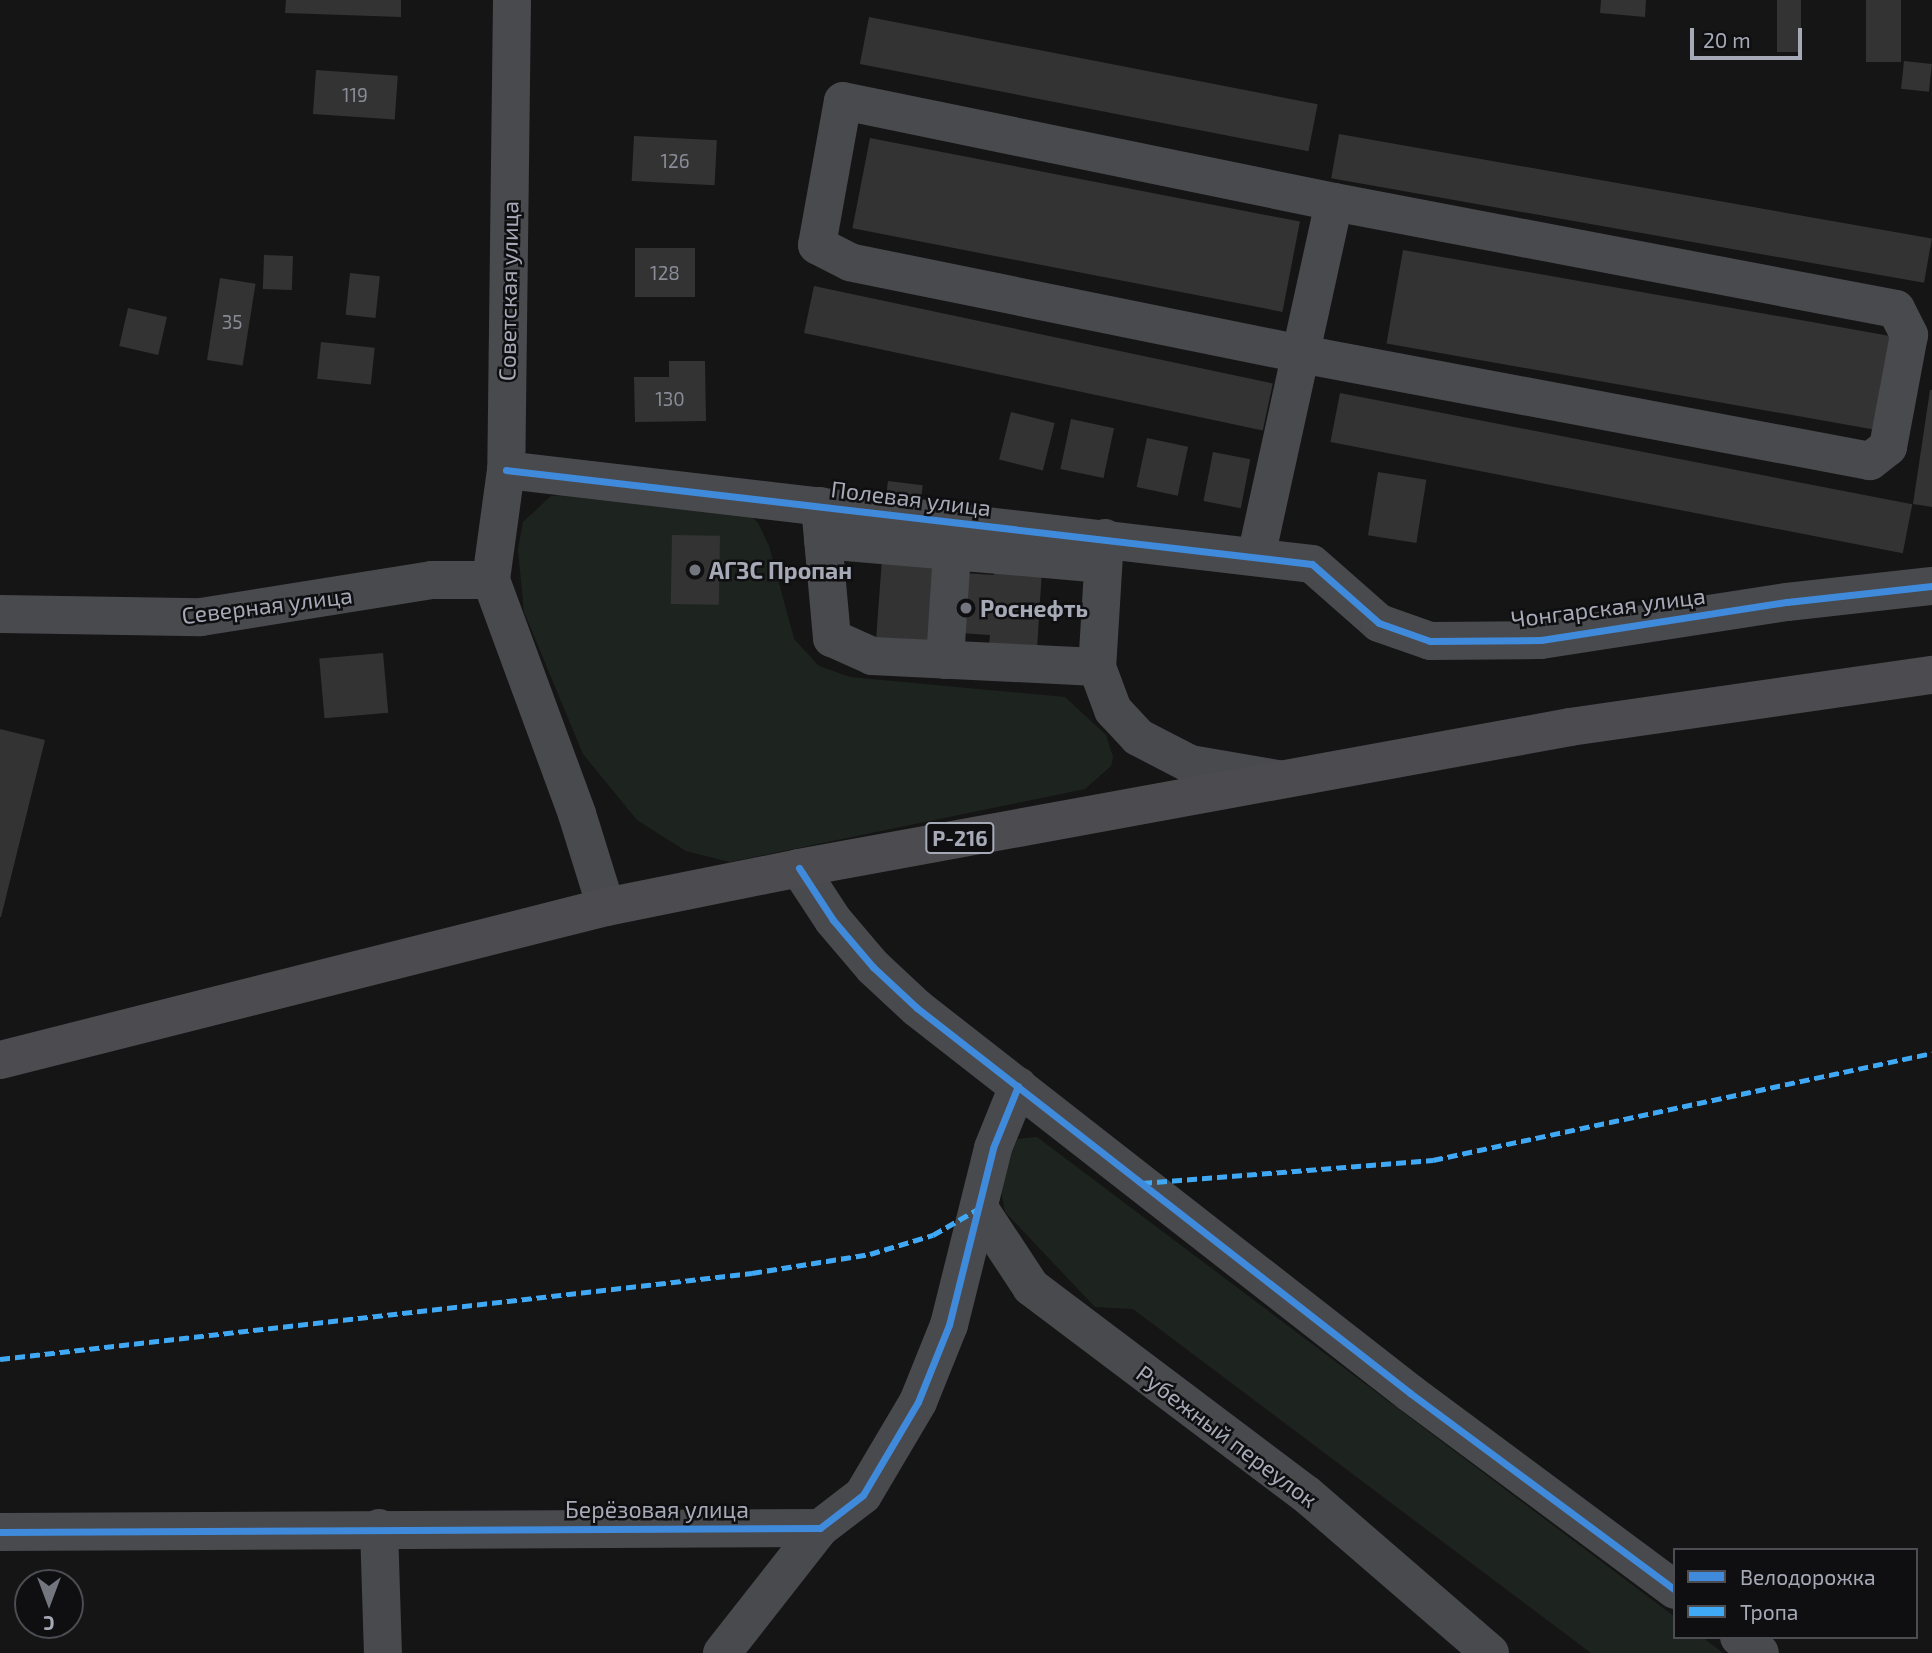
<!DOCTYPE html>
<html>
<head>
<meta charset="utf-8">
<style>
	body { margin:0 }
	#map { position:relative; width:1932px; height:1653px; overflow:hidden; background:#151515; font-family:"Exo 2",sans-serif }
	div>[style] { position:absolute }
	.green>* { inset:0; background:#1d241f }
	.building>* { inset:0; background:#333334; transform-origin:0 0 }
	.minor>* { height:38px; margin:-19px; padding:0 19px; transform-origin:19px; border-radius:19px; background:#494a4e }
	.highway>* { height:38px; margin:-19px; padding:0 19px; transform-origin:19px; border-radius:19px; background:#4c4c50 }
	.quiet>* { height:5px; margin-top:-2.5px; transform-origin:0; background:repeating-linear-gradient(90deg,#3fa9f5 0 10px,transparent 0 15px) }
	.cycleway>* { height:7px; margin:-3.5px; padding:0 3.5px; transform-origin:3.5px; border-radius:3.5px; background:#408adc }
	.dots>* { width:19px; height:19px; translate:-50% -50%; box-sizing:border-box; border:4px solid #0f0f11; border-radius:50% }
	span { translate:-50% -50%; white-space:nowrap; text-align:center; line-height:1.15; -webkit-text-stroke:5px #0f0f11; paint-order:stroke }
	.number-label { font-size:19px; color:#898c96 }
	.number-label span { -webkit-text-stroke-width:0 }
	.shield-label span { padding:2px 5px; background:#0f0f11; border:2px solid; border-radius:5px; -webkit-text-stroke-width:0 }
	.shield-label { font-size:21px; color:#a6aab7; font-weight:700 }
	.street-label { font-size:23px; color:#a6aab7 }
	.poi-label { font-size:23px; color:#a6aab7; font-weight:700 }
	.left { translate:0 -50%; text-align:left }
	.legend { position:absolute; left:1673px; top:1548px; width:245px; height:91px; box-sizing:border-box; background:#0f0f11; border:2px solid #4b4d53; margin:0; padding:9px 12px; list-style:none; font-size:21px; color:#a6aab7 }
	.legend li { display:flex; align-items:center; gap:14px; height:35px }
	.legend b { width:35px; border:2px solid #4b4d53 }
	.north { position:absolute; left:14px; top:1569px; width:70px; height:70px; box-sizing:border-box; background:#0f0f11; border:2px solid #4b4d53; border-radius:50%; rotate:180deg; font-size:19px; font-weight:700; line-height:28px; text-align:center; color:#a6aab7 }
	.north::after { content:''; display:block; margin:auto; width:24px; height:32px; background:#73767e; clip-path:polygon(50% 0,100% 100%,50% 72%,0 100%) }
	.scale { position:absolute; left:1690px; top:28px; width:112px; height:32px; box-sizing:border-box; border:4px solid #a6aab7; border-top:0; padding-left:9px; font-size:21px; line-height:24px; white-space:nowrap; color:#a6aab7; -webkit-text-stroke:5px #0f0f11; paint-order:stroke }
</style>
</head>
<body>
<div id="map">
	<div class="green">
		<div style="clip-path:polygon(571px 494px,747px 512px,758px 523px,769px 546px,794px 639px,819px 666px,850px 677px,1065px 697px,1106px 735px,1113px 757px,1111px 766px,1085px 789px,730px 862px,686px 851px,637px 820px,583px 754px,524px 612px,518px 549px,523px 522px,551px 496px)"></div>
		<div style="clip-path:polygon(1037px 1137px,1675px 1617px,1675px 1637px,1702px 1637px,1723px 1653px,1591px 1653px,1133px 1309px,1095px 1307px,1005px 1212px,1000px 1185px,1017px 1139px)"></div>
	</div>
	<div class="building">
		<div style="clip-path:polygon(286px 0,401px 0,401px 17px,285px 13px)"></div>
		<div style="clip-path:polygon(1601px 0,1646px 0,1645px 17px,1600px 13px)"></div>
		<div style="left:1777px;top:0;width:24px;height:52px"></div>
		<div style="left:1866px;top:0;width:35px;height:62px"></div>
		<div style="left:869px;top:17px;width:457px;height:48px;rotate:11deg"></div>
		<div style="left:1904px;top:61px;width:28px;height:28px;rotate:6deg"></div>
		<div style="left:316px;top:70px;width:82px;height:44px;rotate:4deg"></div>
		<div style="left:1339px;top:134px;width:602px;height:45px;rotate:10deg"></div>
		<div style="left:634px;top:136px;width:83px;height:45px;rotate:3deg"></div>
		<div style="left:870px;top:138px;width:438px;height:92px;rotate:11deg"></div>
		<div style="left:635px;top:248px;width:60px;height:49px"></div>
		<div style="left:1403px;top:250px;width:496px;height:95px;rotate:10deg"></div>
		<div style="left:264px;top:255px;width:29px;height:34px;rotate:2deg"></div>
		<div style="left:350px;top:273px;width:30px;height:42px;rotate:6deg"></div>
		<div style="left:220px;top:278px;width:36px;height:83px;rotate:9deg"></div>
		<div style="left:814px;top:286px;width:469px;height:48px;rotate:12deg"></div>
		<div style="left:128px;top:308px;width:40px;height:39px;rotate:13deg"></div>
		<div style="left:321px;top:342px;width:54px;height:37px;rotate:6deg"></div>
		<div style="clip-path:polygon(669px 361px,705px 361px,706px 421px,635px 422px,634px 377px,669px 377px)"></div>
		<div style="clip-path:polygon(1930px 390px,1932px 390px,1932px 507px,1913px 504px)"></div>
		<div style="left:1340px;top:393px;width:583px;height:50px;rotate:11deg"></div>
		<div style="left:1011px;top:412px;width:45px;height:49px;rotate:14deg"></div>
		<div style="left:1071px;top:419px;width:44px;height:51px;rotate:12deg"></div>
		<div style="left:1147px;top:438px;width:42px;height:50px;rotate:12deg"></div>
		<div style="left:1213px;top:452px;width:38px;height:50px;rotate:11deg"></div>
		<div style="left:1378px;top:472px;width:49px;height:64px;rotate:9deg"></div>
		<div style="left:888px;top:481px;width:35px;height:34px;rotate:7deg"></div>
		<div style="left:672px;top:535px;width:48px;height:69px;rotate:1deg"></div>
		<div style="clip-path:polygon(882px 559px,933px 562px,932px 571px,994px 575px,995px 567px,1042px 570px,1037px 649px,989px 646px,990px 635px,929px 631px,928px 643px,876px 640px)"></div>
		<div style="left:383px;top:653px;width:60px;height:64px;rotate:85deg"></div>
		<div style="clip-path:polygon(0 729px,45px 740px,1px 917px,0 917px)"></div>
	</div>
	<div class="minor">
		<div style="left:512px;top:0;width:470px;rotate:90.7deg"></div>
		<div style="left:506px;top:470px;width:111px;rotate:97.8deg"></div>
		<div style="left:491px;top:580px;width:249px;rotate:69.8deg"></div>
		<div style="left:577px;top:814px;width:97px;rotate:72.7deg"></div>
		<div style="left:843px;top:101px;width:501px;rotate:11.62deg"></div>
		<div style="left:1334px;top:202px;width:572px;rotate:10.78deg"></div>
		<div style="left:1896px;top:309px;width:29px;rotate:63deg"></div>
		<div style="left:1909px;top:335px;width:114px;rotate:100.6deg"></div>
		<div style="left:1888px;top:447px;width:23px;rotate:142deg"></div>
		<div style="left:1870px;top:461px;width:579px;rotate:-169.35deg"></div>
		<div style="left:1301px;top:354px;width:460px;rotate:-168.5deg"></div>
		<div style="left:850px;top:262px;width:37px;rotate:-153deg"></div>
		<div style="left:817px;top:245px;width:146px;rotate:-79.8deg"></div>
		<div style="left:506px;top:470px;width:811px;rotate:6.65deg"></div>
		<div style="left:1312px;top:564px;width:89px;rotate:41.4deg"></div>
		<div style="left:1379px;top:623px;width:54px;rotate:19.4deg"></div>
		<div style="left:1430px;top:641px;width:111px;rotate:-0.5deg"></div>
		<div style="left:1541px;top:640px;width:249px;rotate:-8.8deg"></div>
		<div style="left:1787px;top:602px;width:146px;rotate:-6.3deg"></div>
		<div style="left:820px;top:506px;width:133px;rotate:84.8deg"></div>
		<div style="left:832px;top:638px;width:44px;rotate:24.2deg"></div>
		<div style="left:872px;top:656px;width:225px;rotate:2.8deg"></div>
		<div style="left:1105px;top:538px;width:129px;rotate:93.5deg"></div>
		<div style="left:1097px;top:667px;width:46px;rotate:69.6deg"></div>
		<div style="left:1113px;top:710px;width:37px;rotate:47deg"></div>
		<div style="left:1138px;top:737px;width:59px;rotate:27.4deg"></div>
		<div style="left:1190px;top:764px;width:89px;rotate:9.7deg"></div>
		<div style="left:823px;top:540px;width:272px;rotate:4.9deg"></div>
		<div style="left:1256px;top:557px;width:363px;rotate:-77.6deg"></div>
		<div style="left:0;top:614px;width:201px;rotate:0.9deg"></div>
		<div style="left:201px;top:617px;width:234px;rotate:-9.1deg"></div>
		<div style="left:432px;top:580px;width:59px"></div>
		<div style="left:945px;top:660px;width:108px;rotate:-86.3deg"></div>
		<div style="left:799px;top:868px;width:62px;rotate:56.8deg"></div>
		<div style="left:833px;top:920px;width:62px;rotate:49.6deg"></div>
		<div style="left:873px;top:967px;width:60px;rotate:43deg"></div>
		<div style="left:917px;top:1008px;width:626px;rotate:37.99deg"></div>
		<div style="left:1410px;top:1393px;width:330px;rotate:36.6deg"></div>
		<div style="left:979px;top:1208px;width:95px;rotate:56.6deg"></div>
		<div style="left:1031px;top:1287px;width:344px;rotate:37deg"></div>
		<div style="left:1306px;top:1494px;width:243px;rotate:40.8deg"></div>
		<div style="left:379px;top:1528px;width:125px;rotate:88.2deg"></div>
		<div style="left:0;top:1532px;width:820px;rotate:-0.28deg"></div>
		<div style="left:820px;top:1528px;width:54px;rotate:-37.5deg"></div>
		<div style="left:863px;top:1495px;width:108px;rotate:-59.4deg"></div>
		<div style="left:918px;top:1402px;width:83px;rotate:-68.1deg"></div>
		<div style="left:949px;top:1325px;width:182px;rotate:-76deg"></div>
		<div style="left:993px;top:1148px;width:67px;rotate:-68deg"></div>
		<div style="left:1739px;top:1637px;width:26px;rotate:37deg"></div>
		<div style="left:722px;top:1653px;width:159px;rotate:-51.9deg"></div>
	</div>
	<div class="highway">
		<div style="left:0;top:1060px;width:625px;rotate:-14.17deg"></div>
		<div style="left:606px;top:907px;width:197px;rotate:-11.4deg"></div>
		<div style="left:799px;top:868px;width:784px;rotate:-10.36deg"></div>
		<div style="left:1570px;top:727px;width:366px;rotate:-8.2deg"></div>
	</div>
	<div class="quiet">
		<div style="left:1142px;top:1183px;width:292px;rotate:-4.5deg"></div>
		<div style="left:1433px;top:1160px;width:510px;rotate:-12.1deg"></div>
		<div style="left:0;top:1359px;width:757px;rotate:-6.52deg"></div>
		<div style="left:752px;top:1273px;width:120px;rotate:-9.1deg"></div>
		<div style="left:870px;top:1254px;width:66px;rotate:-16.8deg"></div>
		<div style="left:933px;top:1235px;width:52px;rotate:-30deg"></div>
	</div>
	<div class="cycleway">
		<div style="left:506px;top:470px;width:811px;rotate:6.65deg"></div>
		<div style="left:1312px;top:564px;width:89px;rotate:41.4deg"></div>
		<div style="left:1379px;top:623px;width:54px;rotate:19.4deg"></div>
		<div style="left:1430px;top:641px;width:111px;rotate:-0.5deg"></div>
		<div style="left:1541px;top:640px;width:249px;rotate:-8.8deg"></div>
		<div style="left:1787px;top:602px;width:146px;rotate:-6.3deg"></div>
		<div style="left:799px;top:868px;width:62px;rotate:56.8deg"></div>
		<div style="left:833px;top:920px;width:62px;rotate:49.6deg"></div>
		<div style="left:873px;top:967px;width:60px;rotate:43deg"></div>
		<div style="left:917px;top:1008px;width:626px;rotate:37.99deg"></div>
		<div style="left:1410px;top:1393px;width:330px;rotate:36.6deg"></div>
		<div style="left:0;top:1532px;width:820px;rotate:-0.28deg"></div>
		<div style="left:820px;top:1528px;width:54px;rotate:-37.5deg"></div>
		<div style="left:863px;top:1495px;width:108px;rotate:-59.4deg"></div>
		<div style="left:918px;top:1402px;width:83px;rotate:-68.1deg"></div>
		<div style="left:949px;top:1325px;width:182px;rotate:-76deg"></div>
		<div style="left:993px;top:1148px;width:67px;rotate:-68deg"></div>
	</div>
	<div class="dots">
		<div style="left:695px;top:570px;background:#73767e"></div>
		<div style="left:966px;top:608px;background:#73767e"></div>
	</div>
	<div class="number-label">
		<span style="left:355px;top:95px">119</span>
		<span style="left:675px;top:161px">126</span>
		<span style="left:665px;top:273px">128</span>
		<span style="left:232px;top:322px">35</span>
		<span style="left:670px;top:399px">130</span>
	</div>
	<div class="shield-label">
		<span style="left:960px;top:838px">Р-216</span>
	</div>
	<div class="street-label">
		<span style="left:508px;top:291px;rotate:-89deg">Советская улица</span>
		<span style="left:911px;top:498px;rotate:7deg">Полевая улица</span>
		<span style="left:267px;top:605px;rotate:-7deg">Северная улица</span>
		<span style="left:1608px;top:607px;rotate:-7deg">Чонгарская улица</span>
		<span style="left:1227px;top:1436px;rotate:37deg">Рубежный переулок</span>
		<span style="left:657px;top:1509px">Берёзовая улица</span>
	</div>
	<div class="poi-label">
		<span class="left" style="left:709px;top:570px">АГЗС Пропан</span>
		<span class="left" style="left:980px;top:608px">Роснефть</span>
	</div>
	<ul class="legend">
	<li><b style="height:9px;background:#408adc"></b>Велодорожка</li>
	<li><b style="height:9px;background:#3fa9f5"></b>Тропа</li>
	</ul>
	<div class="north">С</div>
	<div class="scale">20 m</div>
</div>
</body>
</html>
